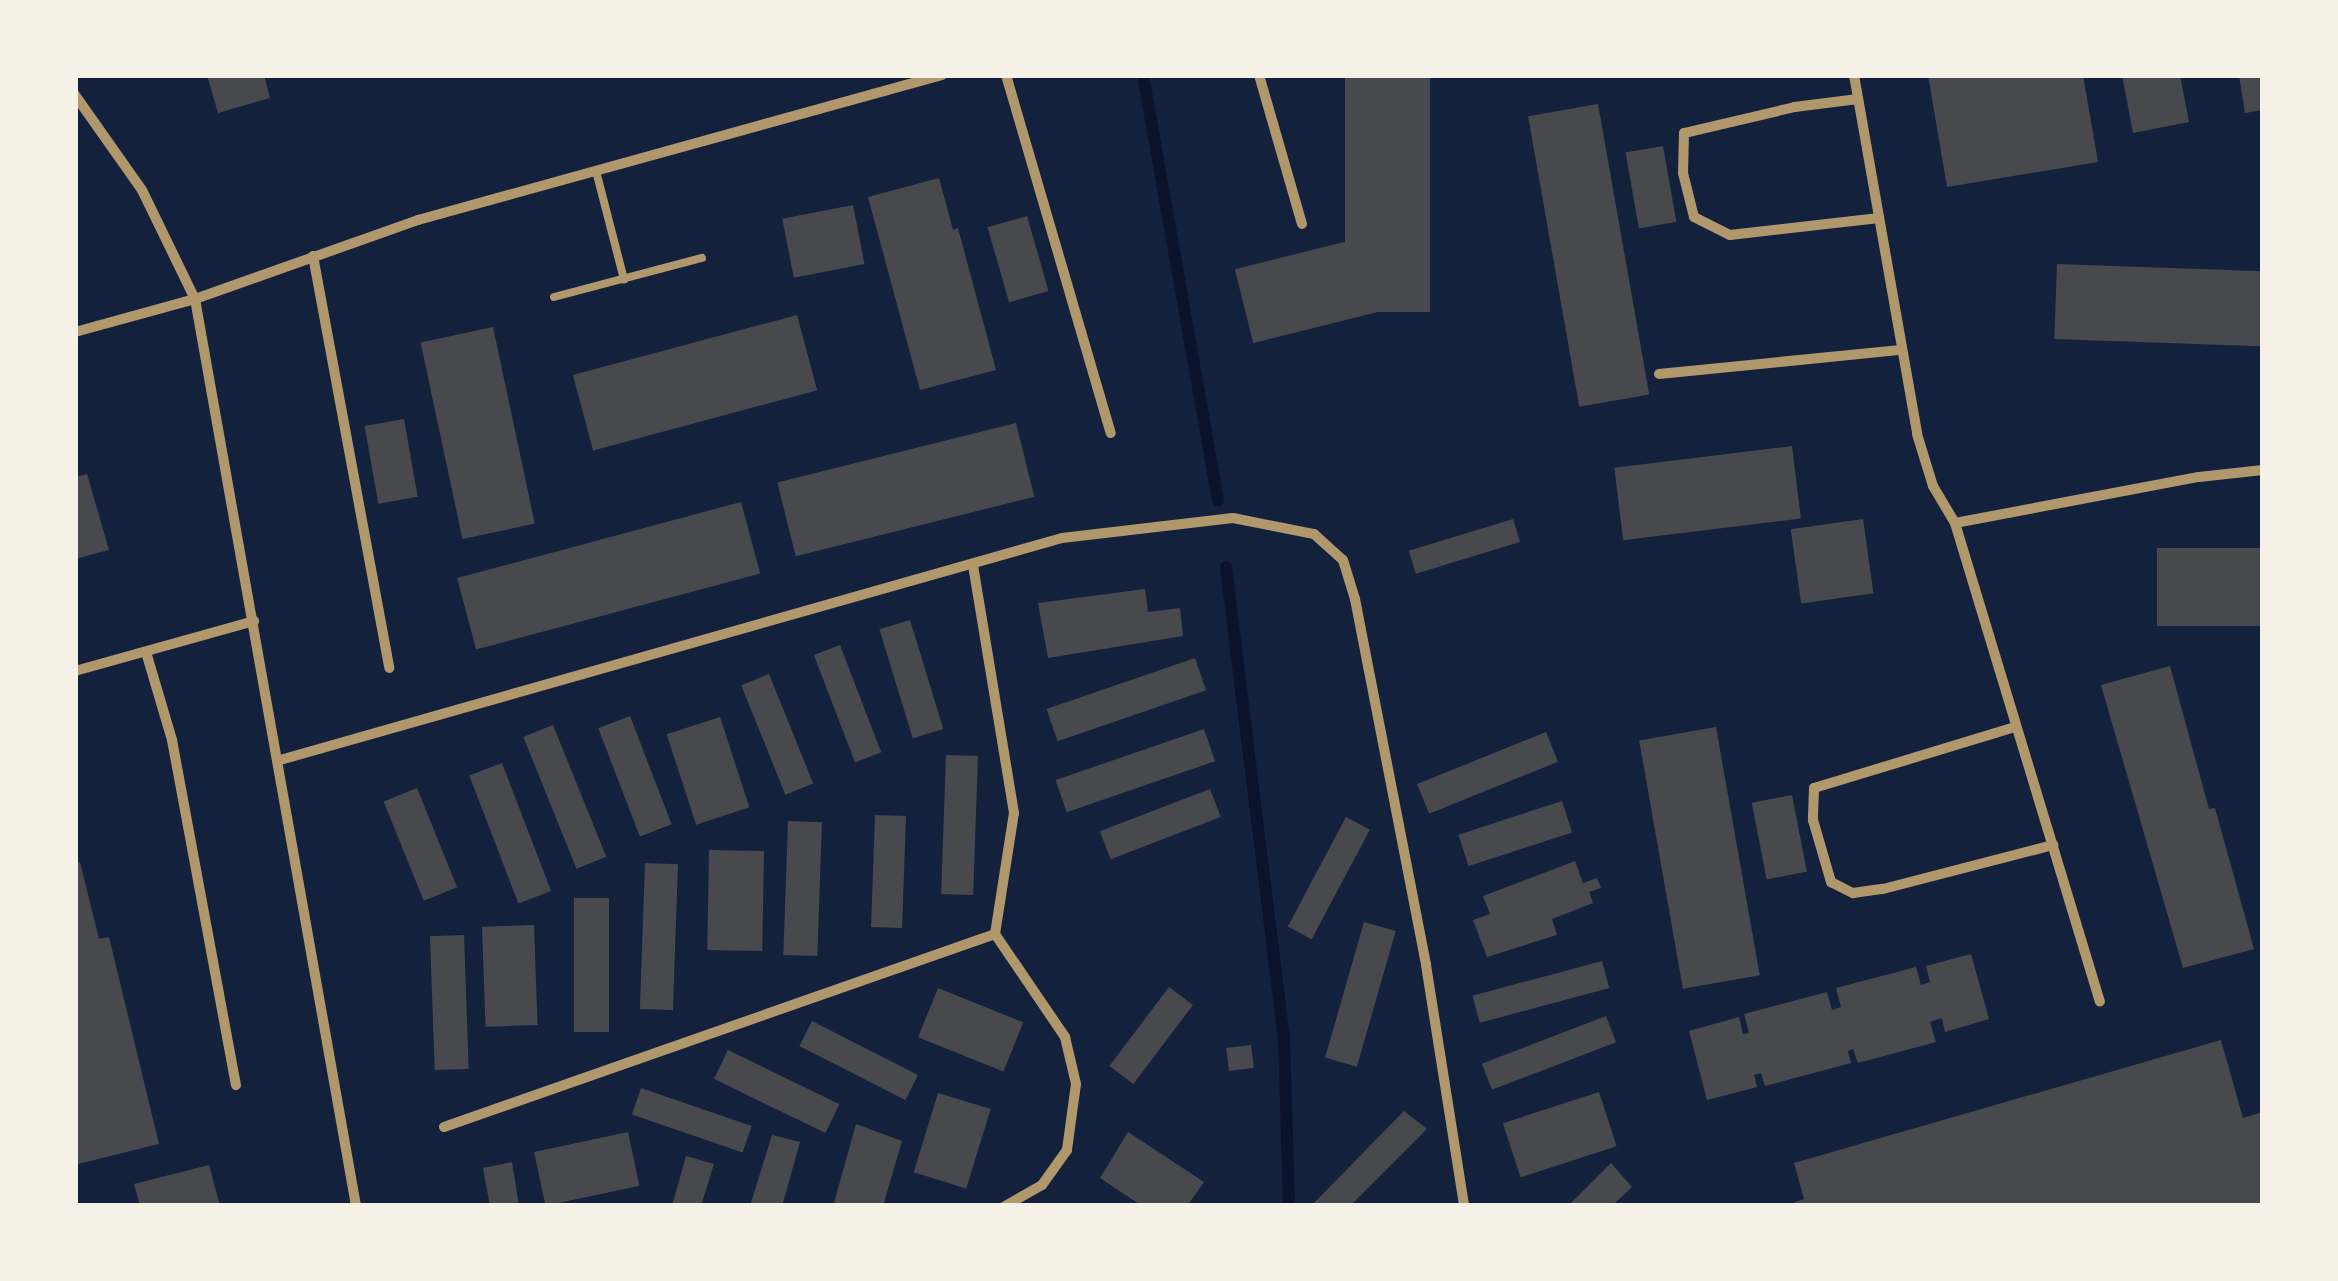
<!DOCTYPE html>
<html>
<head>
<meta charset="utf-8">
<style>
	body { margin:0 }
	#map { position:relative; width:2338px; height:1281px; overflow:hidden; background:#14213d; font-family:"Libre Baskerville",serif }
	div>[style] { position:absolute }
	.stream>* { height:12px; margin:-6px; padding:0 6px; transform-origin:6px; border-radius:6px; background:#0b132b }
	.building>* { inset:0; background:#48494c; transform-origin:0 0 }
	.service>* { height:8px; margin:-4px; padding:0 4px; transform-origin:4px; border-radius:4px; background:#b1986c }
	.minor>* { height:10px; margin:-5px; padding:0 5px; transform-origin:5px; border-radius:5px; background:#b1986c }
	span { translate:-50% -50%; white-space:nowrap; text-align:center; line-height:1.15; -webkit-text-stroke:8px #f6f1e7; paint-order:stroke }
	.frame { position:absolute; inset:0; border:78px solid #f6f1e7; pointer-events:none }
</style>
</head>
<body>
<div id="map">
	<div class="stream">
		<div style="left:1143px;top:75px;width:432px;rotate:80deg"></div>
		<div style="left:1226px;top:567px;width:473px;rotate:83deg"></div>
		<div style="left:1284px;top:1036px;width:170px;rotate:88.3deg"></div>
	</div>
	<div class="building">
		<div style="clip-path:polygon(207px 75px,264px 75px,270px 98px,218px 113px)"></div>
		<div style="left:1345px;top:75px;width:85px;height:237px"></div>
		<div style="clip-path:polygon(1928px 75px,2083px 75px,2098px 162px,1947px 187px)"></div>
		<div style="clip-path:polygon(2122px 75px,2180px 75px,2189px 122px,2133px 133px)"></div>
		<div style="clip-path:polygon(2239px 75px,2263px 75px,2263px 110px,2245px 113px)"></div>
		<div style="left:1598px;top:104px;width:295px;height:71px;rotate:80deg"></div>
		<div style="left:1663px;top:146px;width:77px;height:38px;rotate:80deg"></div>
		<div style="clip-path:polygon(939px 178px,953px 230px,958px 228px,996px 370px,920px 390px,868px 197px)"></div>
		<div style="left:853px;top:205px;width:60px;height:72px;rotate:79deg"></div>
		<div style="left:1027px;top:216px;width:78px;height:41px;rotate:74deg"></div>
		<div style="left:1360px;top:238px;width:76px;height:129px;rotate:76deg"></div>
		<div style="left:2057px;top:264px;width:206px;height:75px;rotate:2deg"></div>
		<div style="left:797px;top:315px;width:78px;height:232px;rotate:75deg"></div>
		<div style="left:493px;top:327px;width:201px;height:74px;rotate:78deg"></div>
		<div style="left:404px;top:419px;width:79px;height:40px;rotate:80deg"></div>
		<div style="left:1016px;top:423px;width:76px;height:246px;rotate:76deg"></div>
		<div style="left:1792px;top:446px;width:73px;height:179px;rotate:83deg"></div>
		<div style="clip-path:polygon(87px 474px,109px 550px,75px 559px,75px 477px)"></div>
		<div style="left:741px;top:502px;width:74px;height:294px;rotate:75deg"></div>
		<div style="left:1513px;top:519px;width:24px;height:109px;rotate:73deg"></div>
		<div style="left:1863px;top:519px;width:75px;height:73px;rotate:82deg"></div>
		<div style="left:2263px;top:548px;width:78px;height:106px;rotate:90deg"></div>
		<div style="clip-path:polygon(1145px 589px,1148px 612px,1180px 608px,1183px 636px,1048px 658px,1038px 603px)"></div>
		<div style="left:910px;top:620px;width:114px;height:32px;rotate:73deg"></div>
		<div style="left:840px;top:645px;width:115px;height:28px;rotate:69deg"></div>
		<div style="left:1195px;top:658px;width:34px;height:157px;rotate:71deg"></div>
		<div style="clip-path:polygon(2170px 666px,2209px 809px,2215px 808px,2254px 949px,2183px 968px,2101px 685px)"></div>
		<div style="left:769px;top:674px;width:118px;height:30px;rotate:68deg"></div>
		<div style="left:630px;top:716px;width:116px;height:34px;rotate:69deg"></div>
		<div style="left:720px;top:717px;width:95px;height:56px;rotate:72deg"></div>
		<div style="left:553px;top:725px;width:142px;height:32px;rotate:68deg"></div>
		<div style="left:1716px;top:727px;width:252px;height:78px;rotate:80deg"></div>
		<div style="left:1204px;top:729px;width:34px;height:157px;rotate:71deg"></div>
		<div style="left:1546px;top:732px;width:32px;height:139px;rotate:68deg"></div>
		<div style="left:946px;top:755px;width:32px;height:139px;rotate:2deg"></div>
		<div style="left:502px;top:763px;width:137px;height:35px;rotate:69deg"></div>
		<div style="left:417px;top:788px;width:107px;height:36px;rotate:68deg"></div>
		<div style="left:1210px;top:789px;width:30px;height:118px;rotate:69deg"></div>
		<div style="left:1792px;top:795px;width:78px;height:41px;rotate:79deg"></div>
		<div style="left:1562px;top:801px;width:33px;height:109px;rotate:72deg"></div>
		<div style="left:875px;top:815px;width:31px;height:112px;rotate:2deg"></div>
		<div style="left:1346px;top:817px;width:27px;height:124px;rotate:28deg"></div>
		<div style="left:788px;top:821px;width:34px;height:134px;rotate:2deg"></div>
		<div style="left:709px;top:850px;width:55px;height:100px;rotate:1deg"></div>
		<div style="clip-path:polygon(1575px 861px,1583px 883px,1597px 878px,1601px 888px,1589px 892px,1593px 903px,1552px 919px,1557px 935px,1487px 957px,1473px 920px,1490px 914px,1483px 896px)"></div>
		<div style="clip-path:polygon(80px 862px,99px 939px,109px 937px,159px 1144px,78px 1164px,75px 863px)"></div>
		<div style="left:645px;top:863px;width:33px;height:146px;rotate:2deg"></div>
		<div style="left:574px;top:898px;width:35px;height:134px"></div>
		<div style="left:1364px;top:922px;width:33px;height:141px;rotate:16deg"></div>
		<div style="left:534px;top:925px;width:100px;height:52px;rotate:88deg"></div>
		<div style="left:464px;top:935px;width:134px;height:34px;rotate:88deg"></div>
		<div style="clip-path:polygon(1971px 954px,1989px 1019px,1945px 1032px,1942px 1018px,1930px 1022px,1936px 1042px,1858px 1063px,1853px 1049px,1848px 1051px,1851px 1063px,1765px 1086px,1761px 1073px,1754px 1075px,1757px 1087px,1707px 1100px,1689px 1031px,1739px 1017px,1743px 1034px,1749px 1033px,1744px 1014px,1827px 992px,1832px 1010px,1841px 1007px,1836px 988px,1916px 967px,1921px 985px,1930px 982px,1926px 966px)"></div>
		<div style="left:1602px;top:961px;width:28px;height:134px;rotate:75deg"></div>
		<div style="left:1169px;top:987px;width:30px;height:99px;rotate:37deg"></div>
		<div style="left:938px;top:988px;width:92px;height:53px;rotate:22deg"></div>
		<div style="left:1606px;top:1016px;width:28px;height:133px;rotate:69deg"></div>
		<div style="left:812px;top:1021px;width:119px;height:28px;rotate:27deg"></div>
		<div style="clip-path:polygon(2221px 1040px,2243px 1118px,2263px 1112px,2263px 1206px,1785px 1206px,1804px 1199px,1794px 1163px)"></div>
		<div style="left:1251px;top:1045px;width:23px;height:25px;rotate:83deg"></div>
		<div style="left:728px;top:1050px;width:124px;height:32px;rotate:26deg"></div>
		<div style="left:641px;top:1088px;width:117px;height:28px;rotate:19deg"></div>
		<div style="left:1599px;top:1092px;width:57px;height:101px;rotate:72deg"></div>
		<div style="left:938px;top:1093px;width:55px;height:83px;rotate:17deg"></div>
		<div style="clip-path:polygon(1404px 1111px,1427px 1129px,1350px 1206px,1311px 1206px)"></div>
		<div style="clip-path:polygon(856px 1124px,902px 1141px,883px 1206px,834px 1203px)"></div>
		<div style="left:628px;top:1132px;width:55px;height:96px;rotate:78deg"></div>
		<div style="clip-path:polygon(1128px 1132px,1204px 1182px,1187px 1206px,1142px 1206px,1100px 1178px)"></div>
		<div style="clip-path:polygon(772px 1135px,800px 1142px,782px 1206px,750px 1206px)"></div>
		<div style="clip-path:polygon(686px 1156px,714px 1164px,701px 1206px,672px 1206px)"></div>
		<div style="clip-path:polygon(512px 1162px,519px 1206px,490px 1206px,483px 1168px)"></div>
		<div style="clip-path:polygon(1611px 1163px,1632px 1187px,1612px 1206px,1568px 1206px)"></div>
		<div style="clip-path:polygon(209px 1165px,220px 1206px,140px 1206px,134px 1184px)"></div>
	</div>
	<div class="service">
		<div style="left:596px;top:171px;width:112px;rotate:75.5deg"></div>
		<div style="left:554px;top:297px;width:153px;rotate:-14.8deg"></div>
	</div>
	<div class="minor">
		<div style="left:1006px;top:75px;width:373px;rotate:73.7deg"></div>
		<div style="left:1259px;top:75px;width:155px;rotate:73.9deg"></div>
		<div style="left:1854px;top:75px;width:364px;rotate:80deg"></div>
		<div style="left:1917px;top:434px;width:54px;rotate:72.9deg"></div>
		<div style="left:1933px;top:486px;width:43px;rotate:59.3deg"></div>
		<div style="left:1955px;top:523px;width:500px;rotate:73.16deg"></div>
		<div style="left:75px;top:95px;width:116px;rotate:54.8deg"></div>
		<div style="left:142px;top:190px;width:121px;rotate:64.1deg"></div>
		<div style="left:195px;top:299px;width:921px;rotate:79.93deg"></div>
		<div style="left:1858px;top:99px;width:64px;rotate:172.8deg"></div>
		<div style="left:1795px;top:107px;width:114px;rotate:166.8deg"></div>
		<div style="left:1684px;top:133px;width:40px;rotate:91.4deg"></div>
		<div style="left:1683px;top:173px;width:45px;rotate:76deg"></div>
		<div style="left:1694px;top:217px;width:40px;rotate:26.6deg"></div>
		<div style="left:1730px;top:235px;width:150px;rotate:-6.5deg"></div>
		<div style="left:313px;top:256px;width:419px;rotate:79.5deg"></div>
		<div style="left:75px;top:332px;width:124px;rotate:-15.4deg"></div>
		<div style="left:195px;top:299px;width:237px;rotate:-19.5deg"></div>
		<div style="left:418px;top:220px;width:544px;rotate:-15.47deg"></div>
		<div style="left:1659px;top:374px;width:243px;rotate:-5.7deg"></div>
		<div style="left:1955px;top:523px;width:248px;rotate:-10.7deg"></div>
		<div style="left:2199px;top:477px;width:64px;rotate:-6.2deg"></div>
		<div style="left:146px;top:652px;width:92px;rotate:73.5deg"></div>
		<div style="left:172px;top:740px;width:351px;rotate:79.5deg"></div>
		<div style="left:75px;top:671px;width:186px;rotate:-15.6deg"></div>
		<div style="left:2015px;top:727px;width:210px;rotate:163.1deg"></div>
		<div style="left:1814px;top:788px;width:32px;rotate:92deg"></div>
		<div style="left:1813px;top:820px;width:65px;rotate:73.8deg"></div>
		<div style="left:1831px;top:882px;width:25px;rotate:27deg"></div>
		<div style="left:1853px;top:893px;width:30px;rotate:-8deg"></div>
		<div style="left:1883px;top:889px;width:176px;rotate:-14.5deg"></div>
		<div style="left:280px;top:760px;width:813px;rotate:-15.85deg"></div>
		<div style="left:1062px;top:538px;width:172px;rotate:-6.7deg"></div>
		<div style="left:1233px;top:518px;width:83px;rotate:11.2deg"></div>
		<div style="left:1314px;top:534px;width:39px;rotate:42deg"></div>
		<div style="left:1343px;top:560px;width:41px;rotate:72.9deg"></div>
		<div style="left:1355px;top:599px;width:373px;rotate:79deg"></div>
		<div style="left:1426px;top:965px;width:244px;rotate:81deg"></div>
		<div style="left:995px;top:934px;width:125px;rotate:55.8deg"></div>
		<div style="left:1065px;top:1037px;width:48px;rotate:76.8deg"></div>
		<div style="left:1076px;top:1084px;width:67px;rotate:97.8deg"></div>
		<div style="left:1067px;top:1150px;width:43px;rotate:125.5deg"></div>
		<div style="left:1042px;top:1185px;width:43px;rotate:150.4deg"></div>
		<div style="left:444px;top:1127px;width:584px;rotate:-19.3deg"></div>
		<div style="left:995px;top:934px;width:122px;rotate:-81.1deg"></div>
		<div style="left:1014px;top:813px;width:251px;rotate:-99.4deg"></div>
	</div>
	<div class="frame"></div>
</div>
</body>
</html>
